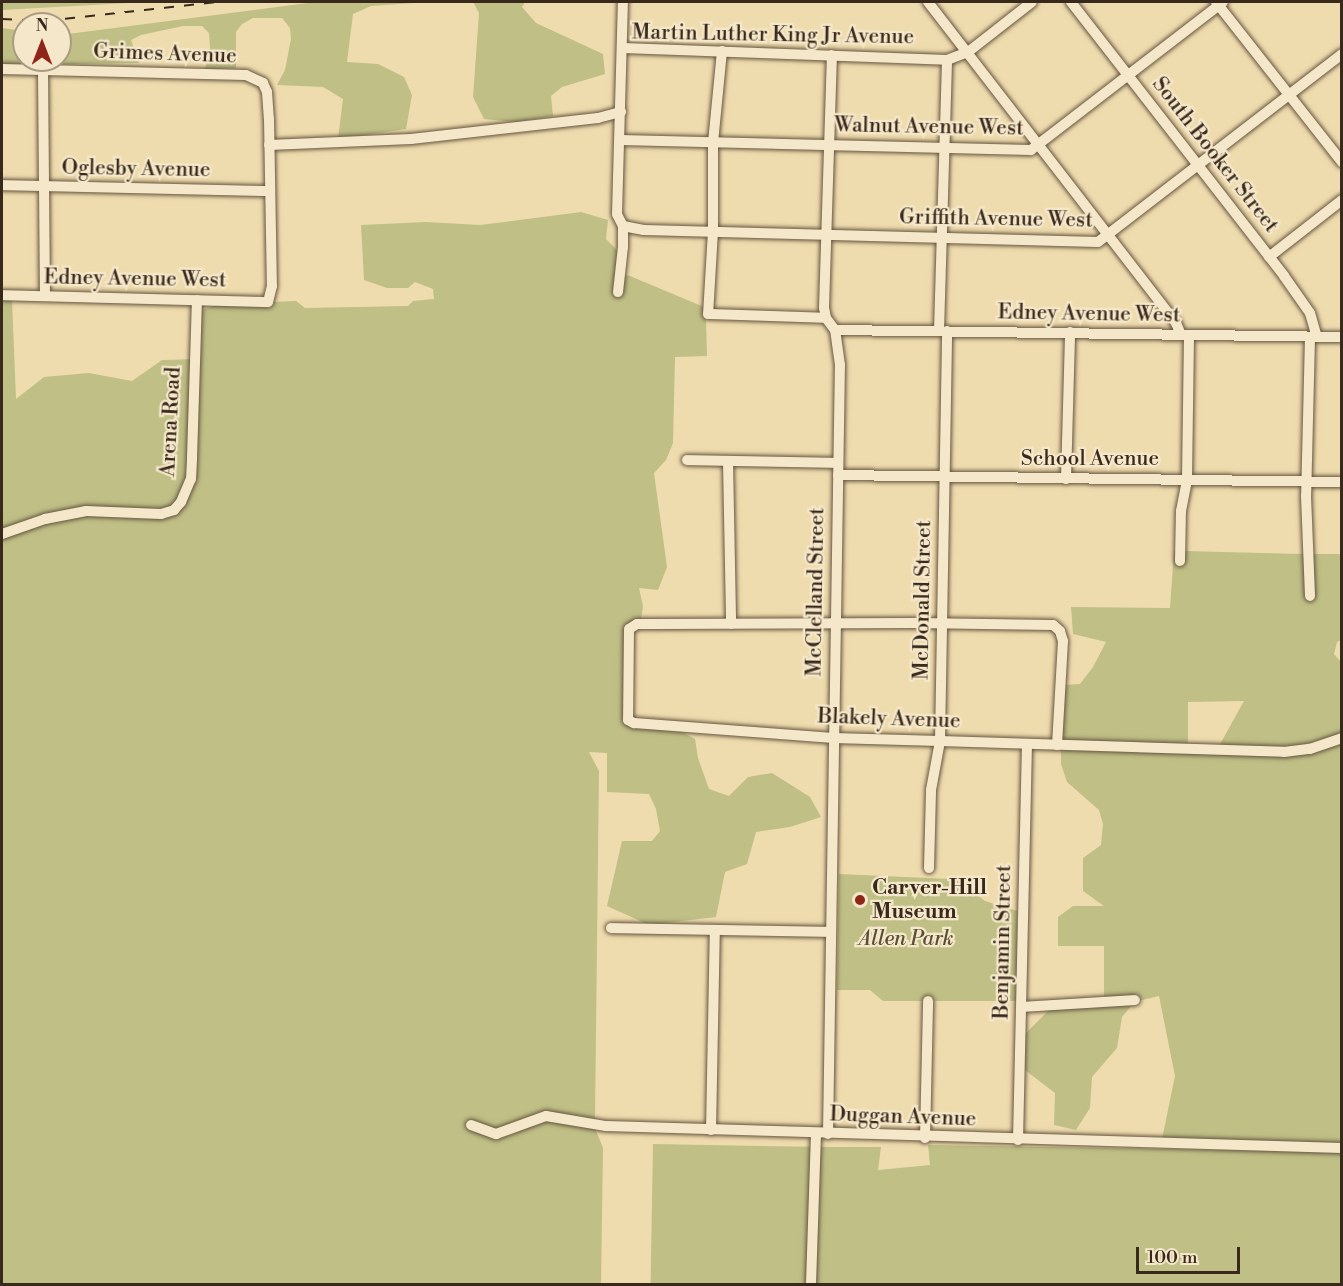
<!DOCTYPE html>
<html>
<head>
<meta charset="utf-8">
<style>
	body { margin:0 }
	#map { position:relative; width:1343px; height:1286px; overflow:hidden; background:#efdcae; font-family:"Libre Bodoni",serif }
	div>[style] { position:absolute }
	.green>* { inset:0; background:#bfbf86; transform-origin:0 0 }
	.roads { filter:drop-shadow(0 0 2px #665540) drop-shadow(0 0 2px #665540) }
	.minor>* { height:10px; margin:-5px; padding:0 5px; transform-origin:5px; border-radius:5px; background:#f5e8ca }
	.rail>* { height:2px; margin-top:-1px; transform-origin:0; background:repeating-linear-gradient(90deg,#39281c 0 10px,transparent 0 20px) }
	.dots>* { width:16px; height:16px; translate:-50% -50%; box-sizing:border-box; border:3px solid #f5e8ca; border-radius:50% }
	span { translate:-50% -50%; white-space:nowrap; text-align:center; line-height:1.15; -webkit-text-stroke:4.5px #f5e8ca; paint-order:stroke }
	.street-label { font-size:21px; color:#39281c }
	.poi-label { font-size:21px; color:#39281c; font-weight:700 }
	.left { translate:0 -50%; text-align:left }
	.park-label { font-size:21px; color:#5a4e36; font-style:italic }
	.frame { position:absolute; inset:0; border:3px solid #39281c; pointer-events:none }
	.north { position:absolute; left:12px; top:12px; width:60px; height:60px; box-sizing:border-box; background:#f5e8ca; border:2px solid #aa9b84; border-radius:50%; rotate:0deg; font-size:16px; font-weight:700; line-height:24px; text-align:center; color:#39281c }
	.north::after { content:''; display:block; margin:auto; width:21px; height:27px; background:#8f2418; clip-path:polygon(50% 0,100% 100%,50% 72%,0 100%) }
	.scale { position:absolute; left:1136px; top:1247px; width:104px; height:27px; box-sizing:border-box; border:3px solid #39281c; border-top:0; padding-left:8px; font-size:18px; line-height:21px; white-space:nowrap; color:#39281c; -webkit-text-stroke:4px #f5e8ca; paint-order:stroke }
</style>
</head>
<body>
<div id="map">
	<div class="green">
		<div style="clip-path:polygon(2px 2px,147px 2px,2px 10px)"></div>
		<div style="clip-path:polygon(315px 2px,427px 2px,371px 6px,353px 14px,347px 62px,378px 64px,404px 77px,412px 95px,406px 129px,338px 139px,343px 99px,323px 87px,277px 85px,285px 70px,291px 39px,290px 28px,282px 18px,253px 18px,242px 24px,236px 32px,236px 68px,205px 70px,210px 49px,209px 33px,202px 26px,183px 26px,141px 35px,131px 40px,139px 63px,2px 65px,2px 28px,24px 31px,24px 60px,60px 60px,60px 35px)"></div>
		<div style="clip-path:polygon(473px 2px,525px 2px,522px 7px,536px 23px,603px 54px,605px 74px,562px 87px,551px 96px,553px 116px,515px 122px,484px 119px,473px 97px,479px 13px)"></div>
		<div style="clip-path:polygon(581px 212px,608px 220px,606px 239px,618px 251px,614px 296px,621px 296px,623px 275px,630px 276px,704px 307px,704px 318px,706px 318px,707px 356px,675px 357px,673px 443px,666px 460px,654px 473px,667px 567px,658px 590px,639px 588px,643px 606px,641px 620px,629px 624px,633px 727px,682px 732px,695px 739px,698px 758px,709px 789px,729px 796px,748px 777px,772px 773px,810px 797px,821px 817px,790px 827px,756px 832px,747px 864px,725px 872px,716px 917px,649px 925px,607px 906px,622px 841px,652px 841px,660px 831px,656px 809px,649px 794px,607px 792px,607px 753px,589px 752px,599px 771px,595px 1120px,539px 1112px,496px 1130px,468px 1121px,497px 1138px,512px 1135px,541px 1120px,595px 1128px,603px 1148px,601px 1284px,2px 1284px,2px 300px,12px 300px,16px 399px,44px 377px,89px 373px,132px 381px,162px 360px,198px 359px,199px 311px,220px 304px,296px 301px,305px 308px,408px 306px,413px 301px,434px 299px,433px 289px,415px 282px,408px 288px,387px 288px,364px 280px,361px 225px,426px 222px,480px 225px)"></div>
		<div style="clip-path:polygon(1174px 551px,1177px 551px,1176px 565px,1183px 565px,1184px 551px,1303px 554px,1308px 601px,1314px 599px,1310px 554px,1341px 554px,1341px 640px,1337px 642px,1334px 654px,1341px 662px,1341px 734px,1295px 747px,1219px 746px,1244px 701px,1188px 702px,1188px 745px,1061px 741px,1064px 685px,1080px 684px,1093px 667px,1106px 642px,1073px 634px,1071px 607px,1170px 608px)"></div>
		<div style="clip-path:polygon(1341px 742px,1341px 1144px,1162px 1139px,1175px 1076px,1159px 996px,1138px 1001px,1104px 997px,1104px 946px,1058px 946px,1058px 917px,1073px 906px,1104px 906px,1083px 891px,1083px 858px,1101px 845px,1103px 824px,1099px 810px,1067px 782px,1061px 764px,1061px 749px,1284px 756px)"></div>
		<div style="clip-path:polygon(839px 874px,972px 880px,972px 891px,985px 901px,1017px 911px,1017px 1001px,883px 1001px,870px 990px,837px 990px)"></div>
		<div style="clip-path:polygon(1132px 1005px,1122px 1017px,1117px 1048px,1092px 1077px,1090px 1108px,1076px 1130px,1054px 1125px,1055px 1093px,1025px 1070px,1025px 1034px,1050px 1009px)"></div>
		<div style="left:653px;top:1144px;width:159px;height:140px;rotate:1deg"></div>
		<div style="clip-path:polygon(928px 1145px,1341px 1152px,1341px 1284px,815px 1284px,819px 1147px,881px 1147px,878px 1170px,930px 1165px)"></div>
	</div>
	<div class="roads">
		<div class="minor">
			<div style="left:928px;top:2px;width:406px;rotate:52.3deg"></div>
			<div style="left:1176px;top:323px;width:13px;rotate:67deg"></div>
			<div style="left:1071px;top:2px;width:347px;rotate:52.1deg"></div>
			<div style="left:1284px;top:276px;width:45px;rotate:54.9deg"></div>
			<div style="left:1310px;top:313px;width:25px;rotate:74deg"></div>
			<div style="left:1216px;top:2px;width:204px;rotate:51.8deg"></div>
			<div style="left:623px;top:48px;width:324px;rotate:2.1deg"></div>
			<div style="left:947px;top:60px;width:22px;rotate:-21deg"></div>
			<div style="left:968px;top:52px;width:81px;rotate:-38deg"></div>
			<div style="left:722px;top:51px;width:91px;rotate:95.6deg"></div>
			<div style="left:713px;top:142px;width:89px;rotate:90deg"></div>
			<div style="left:713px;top:231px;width:83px;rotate:93.4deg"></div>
			<div style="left:708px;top:314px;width:118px;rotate:1.9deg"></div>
			<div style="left:2px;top:69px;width:244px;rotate:1.4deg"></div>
			<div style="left:246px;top:75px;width:19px;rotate:25deg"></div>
			<div style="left:263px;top:83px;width:10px;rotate:66deg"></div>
			<div style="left:267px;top:92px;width:27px;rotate:86deg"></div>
			<div style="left:269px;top:119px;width:167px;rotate:89deg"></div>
			<div style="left:272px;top:286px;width:16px;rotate:104deg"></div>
			<div style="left:268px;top:302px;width:266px;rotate:-178.5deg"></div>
			<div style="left:43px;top:70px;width:226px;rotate:89.5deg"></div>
			<div style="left:620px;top:140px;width:411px;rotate:1.4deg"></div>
			<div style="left:1031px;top:150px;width:242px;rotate:-37.6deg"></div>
			<div style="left:269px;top:145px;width:142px;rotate:-2.4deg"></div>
			<div style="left:411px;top:139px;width:188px;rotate:-6.4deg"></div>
			<div style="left:598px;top:118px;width:24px;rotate:-15deg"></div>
			<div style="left:2px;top:185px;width:267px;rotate:1.3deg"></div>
			<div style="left:623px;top:226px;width:21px;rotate:11deg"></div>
			<div style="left:644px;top:230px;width:454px;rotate:1.5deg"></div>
			<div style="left:1098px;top:242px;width:308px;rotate:-37.6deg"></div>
			<div style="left:1269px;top:257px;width:93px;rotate:-38deg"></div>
			<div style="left:618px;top:292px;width:45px;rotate:-83.7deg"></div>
			<div style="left:623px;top:247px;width:21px;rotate:-90deg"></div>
			<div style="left:623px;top:226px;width:13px;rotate:-117deg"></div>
			<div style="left:617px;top:214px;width:212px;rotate:-88.4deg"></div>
			<div style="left:835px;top:330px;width:507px;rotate:0.79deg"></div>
			<div style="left:939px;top:331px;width:271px;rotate:-88.3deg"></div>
			<div style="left:1310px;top:337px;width:159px;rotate:91.4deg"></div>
			<div style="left:1306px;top:496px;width:100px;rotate:87.7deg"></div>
			<div style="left:687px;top:460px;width:151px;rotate:1.1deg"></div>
			<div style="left:728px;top:461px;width:163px;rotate:88.9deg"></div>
			<div style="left:838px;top:475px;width:504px;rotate:0.8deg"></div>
			<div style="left:1066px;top:479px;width:147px;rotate:-88.4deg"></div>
			<div style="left:2px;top:534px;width:46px;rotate:-19.2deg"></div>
			<div style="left:45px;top:519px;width:42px;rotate:-11deg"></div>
			<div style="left:86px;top:511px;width:75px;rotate:2.3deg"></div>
			<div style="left:161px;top:514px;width:14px;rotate:-17deg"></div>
			<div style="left:174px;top:510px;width:11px;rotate:-49deg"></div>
			<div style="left:181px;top:502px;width:25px;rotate:-67deg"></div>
			<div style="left:191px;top:479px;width:21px;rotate:-87deg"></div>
			<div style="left:192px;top:458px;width:158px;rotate:-88.2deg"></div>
			<div style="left:1180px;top:561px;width:50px;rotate:-88.9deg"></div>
			<div style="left:1181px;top:511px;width:33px;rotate:-79deg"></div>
			<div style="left:1187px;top:479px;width:144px;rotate:-89.2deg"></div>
			<div style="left:1057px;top:745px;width:104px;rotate:-86.7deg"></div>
			<div style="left:1063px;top:641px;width:10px;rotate:-107deg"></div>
			<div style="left:1060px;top:631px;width:9px;rotate:-139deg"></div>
			<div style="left:1053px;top:625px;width:136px;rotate:-179.2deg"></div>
			<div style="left:917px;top:623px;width:265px;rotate:179.8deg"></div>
			<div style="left:652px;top:624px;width:15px;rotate:180deg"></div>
			<div style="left:637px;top:624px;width:9px;rotate:148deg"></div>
			<div style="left:629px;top:629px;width:91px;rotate:90.6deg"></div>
			<div style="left:628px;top:720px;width:7px;rotate:27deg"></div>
			<div style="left:634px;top:723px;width:200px;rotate:4.3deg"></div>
			<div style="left:833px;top:738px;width:107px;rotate:1.6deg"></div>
			<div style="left:940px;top:741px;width:344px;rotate:1.8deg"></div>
			<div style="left:1284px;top:752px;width:26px;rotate:-7deg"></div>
			<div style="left:1310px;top:749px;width:34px;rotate:-19deg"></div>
			<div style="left:929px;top:868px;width:78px;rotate:-88.5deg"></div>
			<div style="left:931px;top:790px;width:50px;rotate:-79.6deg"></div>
			<div style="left:940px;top:741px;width:410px;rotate:-89deg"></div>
			<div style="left:611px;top:928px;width:220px;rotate:1deg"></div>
			<div style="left:1022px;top:1007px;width:113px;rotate:-3.5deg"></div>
			<div style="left:471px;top:1125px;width:27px;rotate:20deg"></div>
			<div style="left:496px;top:1134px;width:53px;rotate:-19.8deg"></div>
			<div style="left:546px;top:1116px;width:61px;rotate:9.5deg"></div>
			<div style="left:606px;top:1126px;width:736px;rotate:1.71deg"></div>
			<div style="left:711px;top:1130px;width:200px;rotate:-88.9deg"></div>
			<div style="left:828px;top:1134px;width:769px;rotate:-89.11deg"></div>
			<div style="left:840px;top:365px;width:35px;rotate:-98deg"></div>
			<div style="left:835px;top:330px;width:15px;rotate:-127deg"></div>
			<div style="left:826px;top:318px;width:10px;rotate:-101deg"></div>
			<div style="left:824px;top:308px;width:253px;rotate:-88.2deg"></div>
			<div style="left:925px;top:1138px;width:137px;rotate:-88.7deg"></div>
			<div style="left:1018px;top:1140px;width:396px;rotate:-88.7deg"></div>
			<div style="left:811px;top:1284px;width:151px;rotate:-88.1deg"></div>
		</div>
	</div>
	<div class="rail">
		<div style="left:2px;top:19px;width:43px;rotate:2.7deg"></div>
		<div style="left:45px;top:21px;width:173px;rotate:-6.3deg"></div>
	</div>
	<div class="dots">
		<div style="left:860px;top:900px;background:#8f2418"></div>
	</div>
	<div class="street-label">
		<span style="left:773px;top:35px;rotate:1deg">Martin Luther King Jr Avenue</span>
		<span style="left:165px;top:54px;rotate:2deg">Grimes Avenue</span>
		<span style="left:929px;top:127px;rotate:1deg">Walnut Avenue West</span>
		<span style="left:1215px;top:155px;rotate:52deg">South Booker Street</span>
		<span style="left:136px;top:169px;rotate:1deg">Oglesby Avenue</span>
		<span style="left:996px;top:219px;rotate:1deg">Griffith Avenue West</span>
		<span style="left:135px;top:279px;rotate:1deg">Edney Avenue West</span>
		<span style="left:1089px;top:314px;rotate:1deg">Edney Avenue West</span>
		<span style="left:171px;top:422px;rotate:-87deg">Arena Road</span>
		<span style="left:1090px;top:459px">School Avenue</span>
		<span style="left:816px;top:592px;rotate:-89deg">McClelland Street</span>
		<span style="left:923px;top:600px;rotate:-89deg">McDonald Street</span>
		<span style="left:889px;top:719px;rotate:2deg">Blakely Avenue</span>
		<span style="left:1003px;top:942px;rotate:-89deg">Benjamin Street</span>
		<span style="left:903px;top:1117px;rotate:2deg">Duggan Avenue</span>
	</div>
	<div class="poi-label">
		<span class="left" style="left:872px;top:900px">Carver-Hill<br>Museum</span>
	</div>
	<div class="park-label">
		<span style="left:906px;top:939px">Allen Park</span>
	</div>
	<div class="frame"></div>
	<div class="north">N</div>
	<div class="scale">100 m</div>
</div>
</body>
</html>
